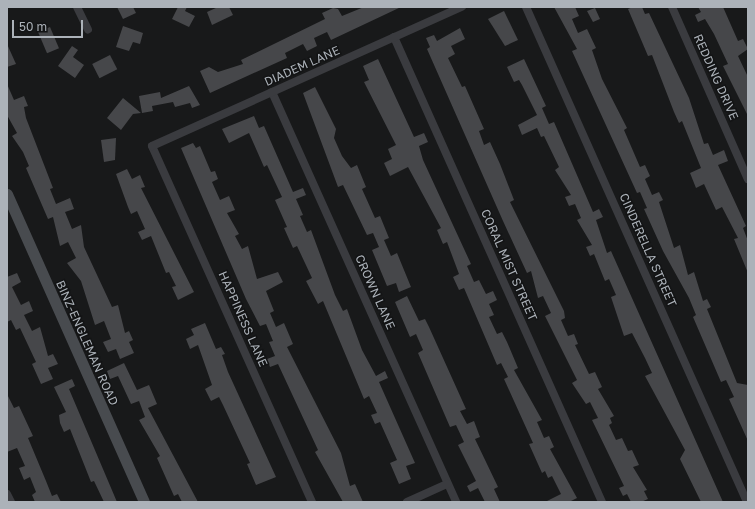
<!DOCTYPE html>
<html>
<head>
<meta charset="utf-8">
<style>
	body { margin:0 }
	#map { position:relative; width:755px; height:509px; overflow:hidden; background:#18191a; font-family:"Golos Text",sans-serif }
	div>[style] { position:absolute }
	.building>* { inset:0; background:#46474a; transform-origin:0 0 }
	.street>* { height:8px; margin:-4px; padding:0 4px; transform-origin:4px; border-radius:4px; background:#3a3b3f }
	.secondary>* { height:11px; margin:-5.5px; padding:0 5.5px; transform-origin:5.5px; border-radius:5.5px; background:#484b4f }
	span { translate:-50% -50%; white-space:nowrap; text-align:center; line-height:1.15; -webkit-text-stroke:3px #131415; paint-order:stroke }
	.street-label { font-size:12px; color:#acb2b9 }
	.frame { position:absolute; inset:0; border:8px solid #acb2b9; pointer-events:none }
	.scale { position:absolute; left:12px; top:20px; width:71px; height:18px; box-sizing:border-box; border:2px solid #acb2b9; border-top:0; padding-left:5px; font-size:12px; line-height:14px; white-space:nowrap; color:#acb2b9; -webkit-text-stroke:3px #131415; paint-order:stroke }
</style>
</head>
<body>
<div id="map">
	<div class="building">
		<div style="clip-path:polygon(117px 7px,133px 7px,136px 13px,123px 19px)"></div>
		<div style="clip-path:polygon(178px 7px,187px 7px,185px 11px,195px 16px,189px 27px,172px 19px)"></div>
		<div style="clip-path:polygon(218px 7px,229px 7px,233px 15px,212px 25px,207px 12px)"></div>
		<div style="clip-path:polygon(364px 7px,401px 7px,331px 40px,327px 32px,314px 38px,317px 46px,307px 51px,303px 44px,285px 53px,287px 58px,210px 93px,200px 71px,209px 67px,218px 72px,243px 64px,241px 60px,325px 19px,322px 13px,333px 8px,338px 9px,342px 16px)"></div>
		<div style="clip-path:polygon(554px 7px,575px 7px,579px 16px,572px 19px,578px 33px,587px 29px,596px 48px,592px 50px,602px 79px,627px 128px,624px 130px,640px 167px,645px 165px,650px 176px,645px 179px,652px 195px,659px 192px,663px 200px,659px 202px,674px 248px,680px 245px,688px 275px,694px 272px,703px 301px,707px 299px,711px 307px,707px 309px,737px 383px,748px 385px,748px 441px,729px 399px,734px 397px,726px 380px,721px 382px,693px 317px,696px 315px,689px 298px,663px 251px,644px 209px,647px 208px,640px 192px,637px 193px,572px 51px,577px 49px)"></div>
		<div style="clip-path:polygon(633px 7px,642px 7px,645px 14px,649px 13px,689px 98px,704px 144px,708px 143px,713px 155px,724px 150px,728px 161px,718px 165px,746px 226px,743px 228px,748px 241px,748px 273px,734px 239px,738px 238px,722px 207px,716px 210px,704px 184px,696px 188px,690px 173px,701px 168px,682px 121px,679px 123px,674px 112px,652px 55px,648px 56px,628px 9px)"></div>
		<div style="clip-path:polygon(698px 7px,723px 7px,738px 41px,743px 39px,748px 49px,738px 56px,748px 77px,748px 116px,723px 66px,728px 64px,714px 34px,705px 19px,698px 22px,695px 15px,701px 12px)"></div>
		<div style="clip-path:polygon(595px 8px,600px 19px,593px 22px,587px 11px)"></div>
		<div style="clip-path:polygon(504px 11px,518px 40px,505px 46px,488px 19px)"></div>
		<div style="clip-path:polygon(123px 26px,143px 33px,140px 44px,133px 42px,129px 51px,116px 47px)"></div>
		<div style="left:50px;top:27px;width:23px;height:13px;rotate:67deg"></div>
		<div style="clip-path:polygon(460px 28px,465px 39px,451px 46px,455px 54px,448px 58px,462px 87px,465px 86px,484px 129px,479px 131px,484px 145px,490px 142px,500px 164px,514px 200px,510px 202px,564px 311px,565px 318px,561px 320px,568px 336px,574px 334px,578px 344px,575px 345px,589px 374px,595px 372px,602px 387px,598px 389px,614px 416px,610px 418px,612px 423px,609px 425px,616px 440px,622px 438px,628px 451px,632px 450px,639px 465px,633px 467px,647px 490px,644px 491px,648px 499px,641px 502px,631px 502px,627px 494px,623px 496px,619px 488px,624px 486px,592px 420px,598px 418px,590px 402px,586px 404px,572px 383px,577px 380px,545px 316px,551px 313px,543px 296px,538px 298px,531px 271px,527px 273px,503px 221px,427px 49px,430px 47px,426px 38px,434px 35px,437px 41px)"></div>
		<div style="clip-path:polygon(7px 44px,16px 64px,7px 67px)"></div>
		<div style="clip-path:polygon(72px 46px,78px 50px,73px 57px,84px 65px,75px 78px,58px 66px)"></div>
		<div style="left:110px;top:55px;width:16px;height:20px;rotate:63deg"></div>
		<div style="clip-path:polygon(378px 59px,414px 137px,424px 133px,428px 142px,419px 146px,423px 160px,471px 264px,467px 266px,474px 282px,479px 280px,486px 294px,493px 291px,497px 300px,489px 304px,494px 315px,489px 317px,497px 334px,502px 332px,507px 342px,518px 368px,514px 370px,542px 420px,537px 422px,544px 438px,549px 436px,554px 447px,550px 449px,577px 498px,569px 502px,545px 502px,561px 494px,552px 476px,548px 478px,545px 471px,542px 473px,529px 444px,533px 443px,504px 379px,508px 377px,501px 363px,497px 365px,464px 288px,459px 290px,453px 277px,459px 274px,447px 242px,443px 244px,437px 230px,441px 228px,408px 167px,390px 176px,384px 163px,392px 159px,388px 149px,396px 145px,364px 82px,369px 80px,363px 66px)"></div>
		<div style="clip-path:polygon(524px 59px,546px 106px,542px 108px,549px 124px,554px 122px,593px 212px,599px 209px,603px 217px,596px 220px,607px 253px,611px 251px,723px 502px,701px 502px,680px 459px,685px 450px,645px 376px,652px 373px,645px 358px,632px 333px,624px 336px,611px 297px,616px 295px,609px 279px,605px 281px,594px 254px,590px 256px,586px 247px,592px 245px,577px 220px,581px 218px,575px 204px,569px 206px,565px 197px,571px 195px,555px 170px,559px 167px,544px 136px,541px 137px,537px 128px,522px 135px,518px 125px,537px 115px,522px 85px,519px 80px,514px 82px,507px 67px)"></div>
		<div style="clip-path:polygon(7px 84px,14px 100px,24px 96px,28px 106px,24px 107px,26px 118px,53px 188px,50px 189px,56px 204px,70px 198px,74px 209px,65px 212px,72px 229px,81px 225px,84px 247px,112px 307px,118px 305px,125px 333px,129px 331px,133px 340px,129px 342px,134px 353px,120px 359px,116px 349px,108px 352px,103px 342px,111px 339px,104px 321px,95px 325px,81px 281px,67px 263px,76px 258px,68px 242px,60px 246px,53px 217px,48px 219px,26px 168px,29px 166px,23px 152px,12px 136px,17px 133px,7px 115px)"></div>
		<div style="clip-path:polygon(189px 86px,200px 105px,192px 108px,190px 103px,175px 107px,173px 102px,152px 106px,153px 111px,142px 113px,139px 96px,160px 92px,161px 98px)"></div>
		<div style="clip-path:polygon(315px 87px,336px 129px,334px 138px,342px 156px,351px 168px,357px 165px,366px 187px,362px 189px,375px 218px,380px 216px,389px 238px,384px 240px,391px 256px,397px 253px,411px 287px,399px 292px,396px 283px,387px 286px,372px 250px,379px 247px,373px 233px,367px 235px,343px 185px,338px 187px,303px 93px)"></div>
		<div style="clip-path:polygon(123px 98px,141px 113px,133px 114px,121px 130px,107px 118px)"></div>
		<div style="clip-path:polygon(254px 116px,259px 128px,264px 126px,293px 192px,303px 188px,306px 195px,296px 199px,303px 215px,300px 216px,307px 232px,311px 230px,335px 295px,343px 311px,347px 309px,362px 350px,376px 376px,385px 371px,388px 378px,379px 382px,415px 463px,406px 466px,411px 479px,399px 484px,390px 463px,397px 460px,380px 422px,375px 424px,371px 415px,377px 413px,369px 396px,364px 399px,323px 301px,318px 304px,306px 281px,312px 278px,297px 246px,293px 248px,284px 228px,287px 227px,275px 200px,282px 197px,267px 165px,264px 167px,249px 133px,229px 143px,222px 129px)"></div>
		<div style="clip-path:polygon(116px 138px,115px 160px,104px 162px,101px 140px)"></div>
		<div style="clip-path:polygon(193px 143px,196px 148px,200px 146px,211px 172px,215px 171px,218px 179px,212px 182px,220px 200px,229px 196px,235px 210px,227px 213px,239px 234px,235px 236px,242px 249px,248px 246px,257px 279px,278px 272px,283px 282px,266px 291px,274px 311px,270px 313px,276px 327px,284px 323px,293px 344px,287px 347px,341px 453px,350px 486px,355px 484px,363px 502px,343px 502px,315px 452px,318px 450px,278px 364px,270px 367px,267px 359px,275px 356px,269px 342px,273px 341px,266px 324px,260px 326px,246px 299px,181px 148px)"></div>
		<div style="clip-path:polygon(127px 169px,132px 179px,140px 175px,145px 187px,141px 188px,194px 292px,178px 300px,172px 287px,176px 286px,169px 272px,166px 273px,151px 236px,142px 240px,138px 232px,145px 229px,137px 211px,131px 214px,128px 207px,116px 174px)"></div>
		<div style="clip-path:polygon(17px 273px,21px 282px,12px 287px,21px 305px,29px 301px,33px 311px,24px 315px,32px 331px,40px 327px,48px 356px,53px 354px,58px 364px,48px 368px,53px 379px,41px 384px,32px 364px,36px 362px,20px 328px,16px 330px,11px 320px,7px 322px,7px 277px)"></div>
		<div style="clip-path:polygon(407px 296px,419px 321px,425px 319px,429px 327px,466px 409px,460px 411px,467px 424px,474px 421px,480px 437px,475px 439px,498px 487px,494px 489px,500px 502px,485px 502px,478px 488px,470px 492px,467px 486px,476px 481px,458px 445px,464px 442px,456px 425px,450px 427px,418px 353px,423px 350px,416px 334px,410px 337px,395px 302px)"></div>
		<div style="clip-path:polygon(205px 323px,216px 349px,221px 347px,225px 354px,222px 355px,228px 372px,276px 477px,256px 485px,247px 464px,250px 463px,223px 405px,219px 397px,211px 401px,205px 389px,212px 385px,198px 345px,190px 349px,186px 339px,194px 335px,191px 329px)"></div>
		<div style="clip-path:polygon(124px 363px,137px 390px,149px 385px,157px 404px,148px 408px,198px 502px,182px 502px,178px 494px,174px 496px,157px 458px,160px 456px,139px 420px,145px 417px,139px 401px,131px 404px,118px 376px,110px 379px,107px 371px)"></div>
		<div style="clip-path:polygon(72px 379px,75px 386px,69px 389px,117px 502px,104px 502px,94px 481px,91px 482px,70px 429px,64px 432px,60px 423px,59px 415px,66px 412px,54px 387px)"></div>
		<div style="clip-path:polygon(7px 394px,14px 408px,19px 406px,33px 436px,28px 438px,46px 481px,52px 496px,57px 494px,61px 502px,35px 502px,32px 495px,36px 492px,30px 477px,24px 480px,19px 468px,25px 466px,17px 448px,7px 452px)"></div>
	</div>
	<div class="street">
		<div style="left:77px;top:7px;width:25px;rotate:64deg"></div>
		<div style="left:526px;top:7px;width:542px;rotate:65.94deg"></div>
		<div style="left:672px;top:7px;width:188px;rotate:66.2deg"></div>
		<div style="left:394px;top:37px;width:509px;rotate:65.9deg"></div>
		<div style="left:272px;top:92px;width:449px;rotate:65.8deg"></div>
		<div style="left:7px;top:494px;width:9px;rotate:63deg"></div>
		<div style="left:312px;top:502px;width:390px;rotate:-114.2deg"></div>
		<div style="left:152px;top:146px;width:340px;rotate:-24.2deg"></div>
		<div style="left:407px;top:502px;width:44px;rotate:-24.2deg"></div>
	</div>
	<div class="secondary">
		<div style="left:7px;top:194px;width:337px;rotate:66deg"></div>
	</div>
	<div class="street-label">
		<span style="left:302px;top:66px;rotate:-24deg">DIADEM LANE</span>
		<span style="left:716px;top:77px;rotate:66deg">REDDING DRIVE</span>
		<span style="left:648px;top:250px;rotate:66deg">CINDERELLA STREET</span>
		<span style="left:509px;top:265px;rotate:66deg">CORAL MIST STREET</span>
		<span style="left:375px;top:292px;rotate:66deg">CROWN LANE</span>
		<span style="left:243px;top:319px;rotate:66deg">HAPPINESS LANE</span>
		<span style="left:87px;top:343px;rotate:66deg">BINZ-ENGLEMAN ROAD</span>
	</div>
	<div class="frame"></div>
	<div class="scale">50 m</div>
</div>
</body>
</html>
